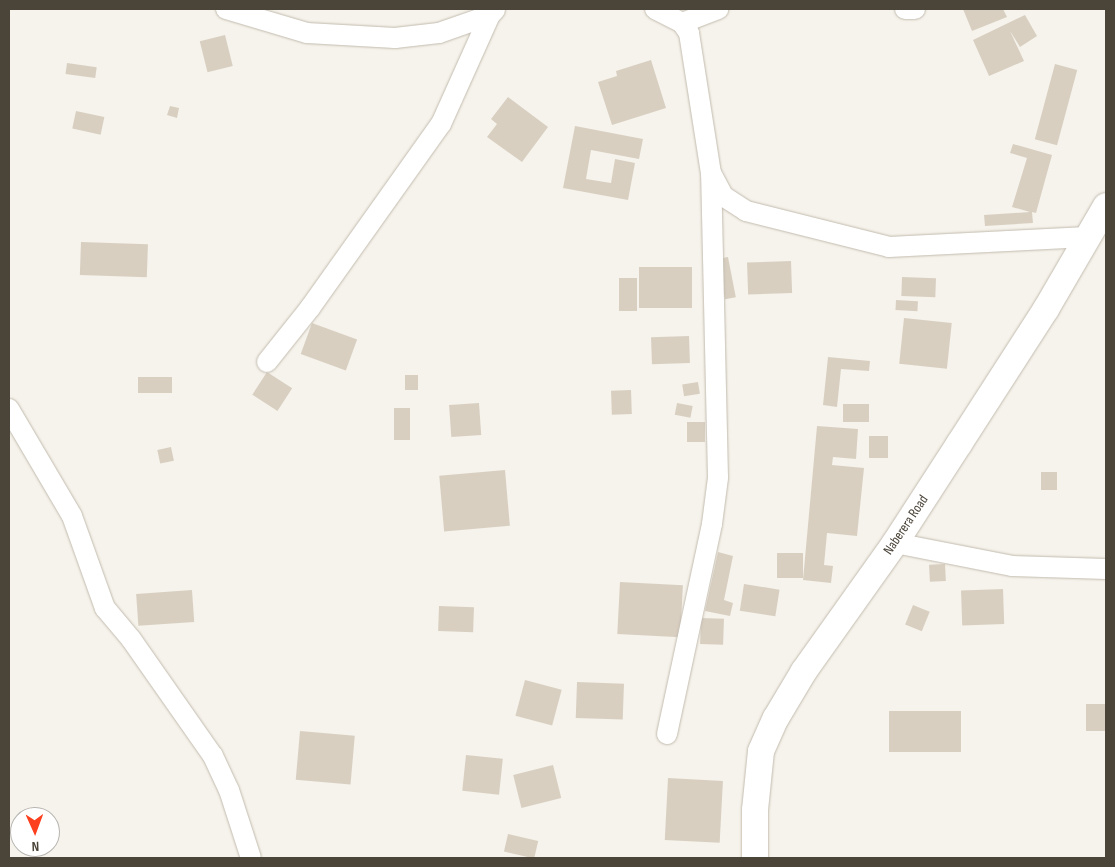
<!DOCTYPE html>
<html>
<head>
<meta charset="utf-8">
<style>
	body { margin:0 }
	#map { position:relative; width:1115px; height:867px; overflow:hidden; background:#f6f3ec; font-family:"Sofia Sans Condensed",sans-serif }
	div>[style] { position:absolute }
	.building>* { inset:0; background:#d8cfc1; transform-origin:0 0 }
	.roads { filter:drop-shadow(0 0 1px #c2bbae) drop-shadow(0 0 1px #c2bbae) }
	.minor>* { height:20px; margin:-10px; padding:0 10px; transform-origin:10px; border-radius:10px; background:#fff }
	.tertiary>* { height:26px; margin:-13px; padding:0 13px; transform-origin:13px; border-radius:13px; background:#fff }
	span { translate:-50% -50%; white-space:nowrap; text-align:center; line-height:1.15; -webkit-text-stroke:4px #fff; paint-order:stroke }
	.street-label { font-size:14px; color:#4b4439 }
	.frame { position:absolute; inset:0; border:10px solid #4b4439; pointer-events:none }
	.north { position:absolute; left:10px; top:807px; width:50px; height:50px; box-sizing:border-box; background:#fff; border:1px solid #b7b4b0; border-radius:50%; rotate:178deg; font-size:14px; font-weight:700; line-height:20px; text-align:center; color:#4b4439 }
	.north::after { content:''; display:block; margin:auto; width:18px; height:22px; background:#fc3f1d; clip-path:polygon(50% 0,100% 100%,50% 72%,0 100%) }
</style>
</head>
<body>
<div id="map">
	<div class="building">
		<div style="clip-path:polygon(963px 9px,1003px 9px,1007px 17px,972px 31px)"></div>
		<div style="clip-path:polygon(1025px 15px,1037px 36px,1020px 47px,1010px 31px,1024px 61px,989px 76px,973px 40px)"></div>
		<div style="left:225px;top:35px;width:32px;height:26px;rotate:76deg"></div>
		<div style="clip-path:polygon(651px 60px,666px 108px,612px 125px,598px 82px,617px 76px,616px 71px)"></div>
		<div style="left:67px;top:63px;width:30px;height:11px;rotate:8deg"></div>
		<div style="left:1055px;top:64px;width:23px;height:78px;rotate:15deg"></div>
		<div style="clip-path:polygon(508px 97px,548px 127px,522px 162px,487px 137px,497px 124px,491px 119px)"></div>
		<div style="clip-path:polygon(170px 106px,179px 108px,177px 118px,167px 115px)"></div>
		<div style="left:76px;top:111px;width:29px;height:18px;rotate:12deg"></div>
		<div style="clip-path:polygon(575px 126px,643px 139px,639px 159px,591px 150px,586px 179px,611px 183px,615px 159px,635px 163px,628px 200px,563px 188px)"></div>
		<div style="clip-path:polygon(1013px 144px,1052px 155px,1036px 213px,1032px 212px,1033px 223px,985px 226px,984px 215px,1030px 212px,1012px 207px,1027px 158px,1010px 153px)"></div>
		<div style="left:81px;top:242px;width:67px;height:33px;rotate:2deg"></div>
		<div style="left:728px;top:257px;width:41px;height:11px;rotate:79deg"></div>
		<div style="left:791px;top:261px;width:32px;height:44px;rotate:88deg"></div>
		<div style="left:639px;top:267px;width:53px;height:41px"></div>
		<div style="left:902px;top:277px;width:34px;height:19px;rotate:2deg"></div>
		<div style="left:619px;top:278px;width:18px;height:33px"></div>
		<div style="left:896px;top:300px;width:22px;height:10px;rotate:3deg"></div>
		<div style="left:904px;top:318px;width:48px;height:46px;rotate:6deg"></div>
		<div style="left:312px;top:323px;width:48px;height:33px;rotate:20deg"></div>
		<div style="left:689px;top:336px;width:27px;height:38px;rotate:88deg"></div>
		<div style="clip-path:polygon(828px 357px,870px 361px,869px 371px,841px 369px,837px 407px,823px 405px)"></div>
		<div style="left:267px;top:372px;width:30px;height:27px;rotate:33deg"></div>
		<div style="left:405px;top:375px;width:13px;height:15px"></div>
		<div style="left:172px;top:377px;width:16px;height:34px;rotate:90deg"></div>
		<div style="left:698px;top:382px;width:12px;height:16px;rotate:81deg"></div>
		<div style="left:631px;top:390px;width:24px;height:20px;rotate:88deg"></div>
		<div style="left:479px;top:403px;width:32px;height:30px;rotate:86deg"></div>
		<div style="left:677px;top:403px;width:16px;height:12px;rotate:11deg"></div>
		<div style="left:843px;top:404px;width:26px;height:18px"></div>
		<div style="left:394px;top:408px;width:16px;height:32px"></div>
		<div style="left:687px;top:422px;width:18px;height:20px"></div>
		<div style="clip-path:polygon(817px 426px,858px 429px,856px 459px,833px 457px,832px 465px,864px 468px,857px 536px,827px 533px,824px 565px,833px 566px,831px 583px,803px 580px)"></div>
		<div style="left:869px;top:436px;width:19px;height:22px"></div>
		<div style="left:171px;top:447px;width:14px;height:14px;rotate:78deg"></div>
		<div style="left:505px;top:470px;width:56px;height:66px;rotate:85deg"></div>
		<div style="left:1041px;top:472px;width:16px;height:18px"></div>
		<div style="clip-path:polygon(718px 552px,733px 556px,724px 600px,733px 603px,730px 616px,705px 611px)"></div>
		<div style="left:777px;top:553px;width:26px;height:25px"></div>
		<div style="left:945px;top:564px;width:17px;height:16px;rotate:87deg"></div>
		<div style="left:620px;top:582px;width:63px;height:52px;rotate:3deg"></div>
		<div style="left:744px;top:584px;width:36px;height:27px;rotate:9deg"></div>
		<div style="left:1003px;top:589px;width:35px;height:42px;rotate:88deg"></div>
		<div style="left:192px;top:590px;width:32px;height:56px;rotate:86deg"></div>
		<div style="left:913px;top:605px;width:18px;height:21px;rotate:22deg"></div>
		<div style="left:439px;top:606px;width:35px;height:25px;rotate:2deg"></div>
		<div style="left:701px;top:618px;width:23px;height:26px;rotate:2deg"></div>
		<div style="left:525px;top:680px;width:38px;height:37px;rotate:15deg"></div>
		<div style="left:577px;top:682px;width:47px;height:36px;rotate:2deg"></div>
		<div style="left:1106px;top:704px;width:27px;height:20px;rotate:90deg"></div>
		<div style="left:889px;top:711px;width:72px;height:41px"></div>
		<div style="left:300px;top:731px;width:55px;height:49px;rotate:5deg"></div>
		<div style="left:466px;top:755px;width:37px;height:36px;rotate:6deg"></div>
		<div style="left:553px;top:765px;width:34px;height:41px;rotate:76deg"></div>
		<div style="left:668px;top:778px;width:55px;height:62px;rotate:3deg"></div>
		<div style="left:508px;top:834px;width:31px;height:18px;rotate:13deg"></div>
	</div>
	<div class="roads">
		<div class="minor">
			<div style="left:226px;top:9px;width:84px;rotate:16.5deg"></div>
			<div style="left:307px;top:33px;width:88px;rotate:3.3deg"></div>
			<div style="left:395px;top:38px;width:44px;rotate:-6.5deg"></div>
			<div style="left:439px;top:33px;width:54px;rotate:-19.4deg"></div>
			<div style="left:490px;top:15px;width:7px;rotate:-45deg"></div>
			<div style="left:655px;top:9px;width:30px;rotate:27deg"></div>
			<div style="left:682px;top:23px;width:12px;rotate:55deg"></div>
			<div style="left:689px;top:33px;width:142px;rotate:81.1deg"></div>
			<div style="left:711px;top:173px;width:26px;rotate:62deg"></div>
			<div style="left:723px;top:196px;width:27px;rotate:33deg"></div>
			<div style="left:746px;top:211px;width:147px;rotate:14.1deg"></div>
			<div style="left:889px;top:247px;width:198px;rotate:-2.9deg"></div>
			<div style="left:905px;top:9px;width:10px"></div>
			<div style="left:682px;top:23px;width:39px;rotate:-21deg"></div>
			<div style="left:267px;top:362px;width:69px;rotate:-51.5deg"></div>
			<div style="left:310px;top:308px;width:226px;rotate:-54.6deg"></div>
			<div style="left:441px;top:124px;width:120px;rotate:-65.8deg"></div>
			<div style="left:9px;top:409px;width:124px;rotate:59.5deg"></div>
			<div style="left:72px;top:516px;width:98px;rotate:70.3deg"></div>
			<div style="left:105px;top:608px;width:40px;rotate:50deg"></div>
			<div style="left:131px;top:639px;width:143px;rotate:55deg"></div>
			<div style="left:213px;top:756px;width:38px;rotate:65deg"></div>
			<div style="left:229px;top:790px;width:71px;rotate:72.1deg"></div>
			<div style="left:895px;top:543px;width:119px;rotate:11.1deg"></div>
			<div style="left:1012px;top:566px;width:94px;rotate:1.8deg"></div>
			<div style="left:667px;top:734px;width:215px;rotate:-77.9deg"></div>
			<div style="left:712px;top:524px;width:46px;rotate:-82.6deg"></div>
			<div style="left:718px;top:478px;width:303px;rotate:-91.3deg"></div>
		</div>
		<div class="tertiary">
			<div style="left:755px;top:858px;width:48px;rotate:-90deg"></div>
			<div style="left:755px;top:810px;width:59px;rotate:-84.2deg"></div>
			<div style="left:761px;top:751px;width:36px;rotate:-66deg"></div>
			<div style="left:776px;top:718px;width:55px;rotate:-59.2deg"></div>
			<div style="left:804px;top:671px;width:157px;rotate:-54.6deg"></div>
			<div style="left:895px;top:543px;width:118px;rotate:-57.1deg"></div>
			<div style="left:959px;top:444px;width:161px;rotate:-57.2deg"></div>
			<div style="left:1046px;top:309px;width:119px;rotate:-59.8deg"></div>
		</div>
	</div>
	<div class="street-label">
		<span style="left:906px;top:525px;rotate:-56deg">Naberera Road</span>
	</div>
	<div class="frame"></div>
	<div class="north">N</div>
</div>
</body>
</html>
